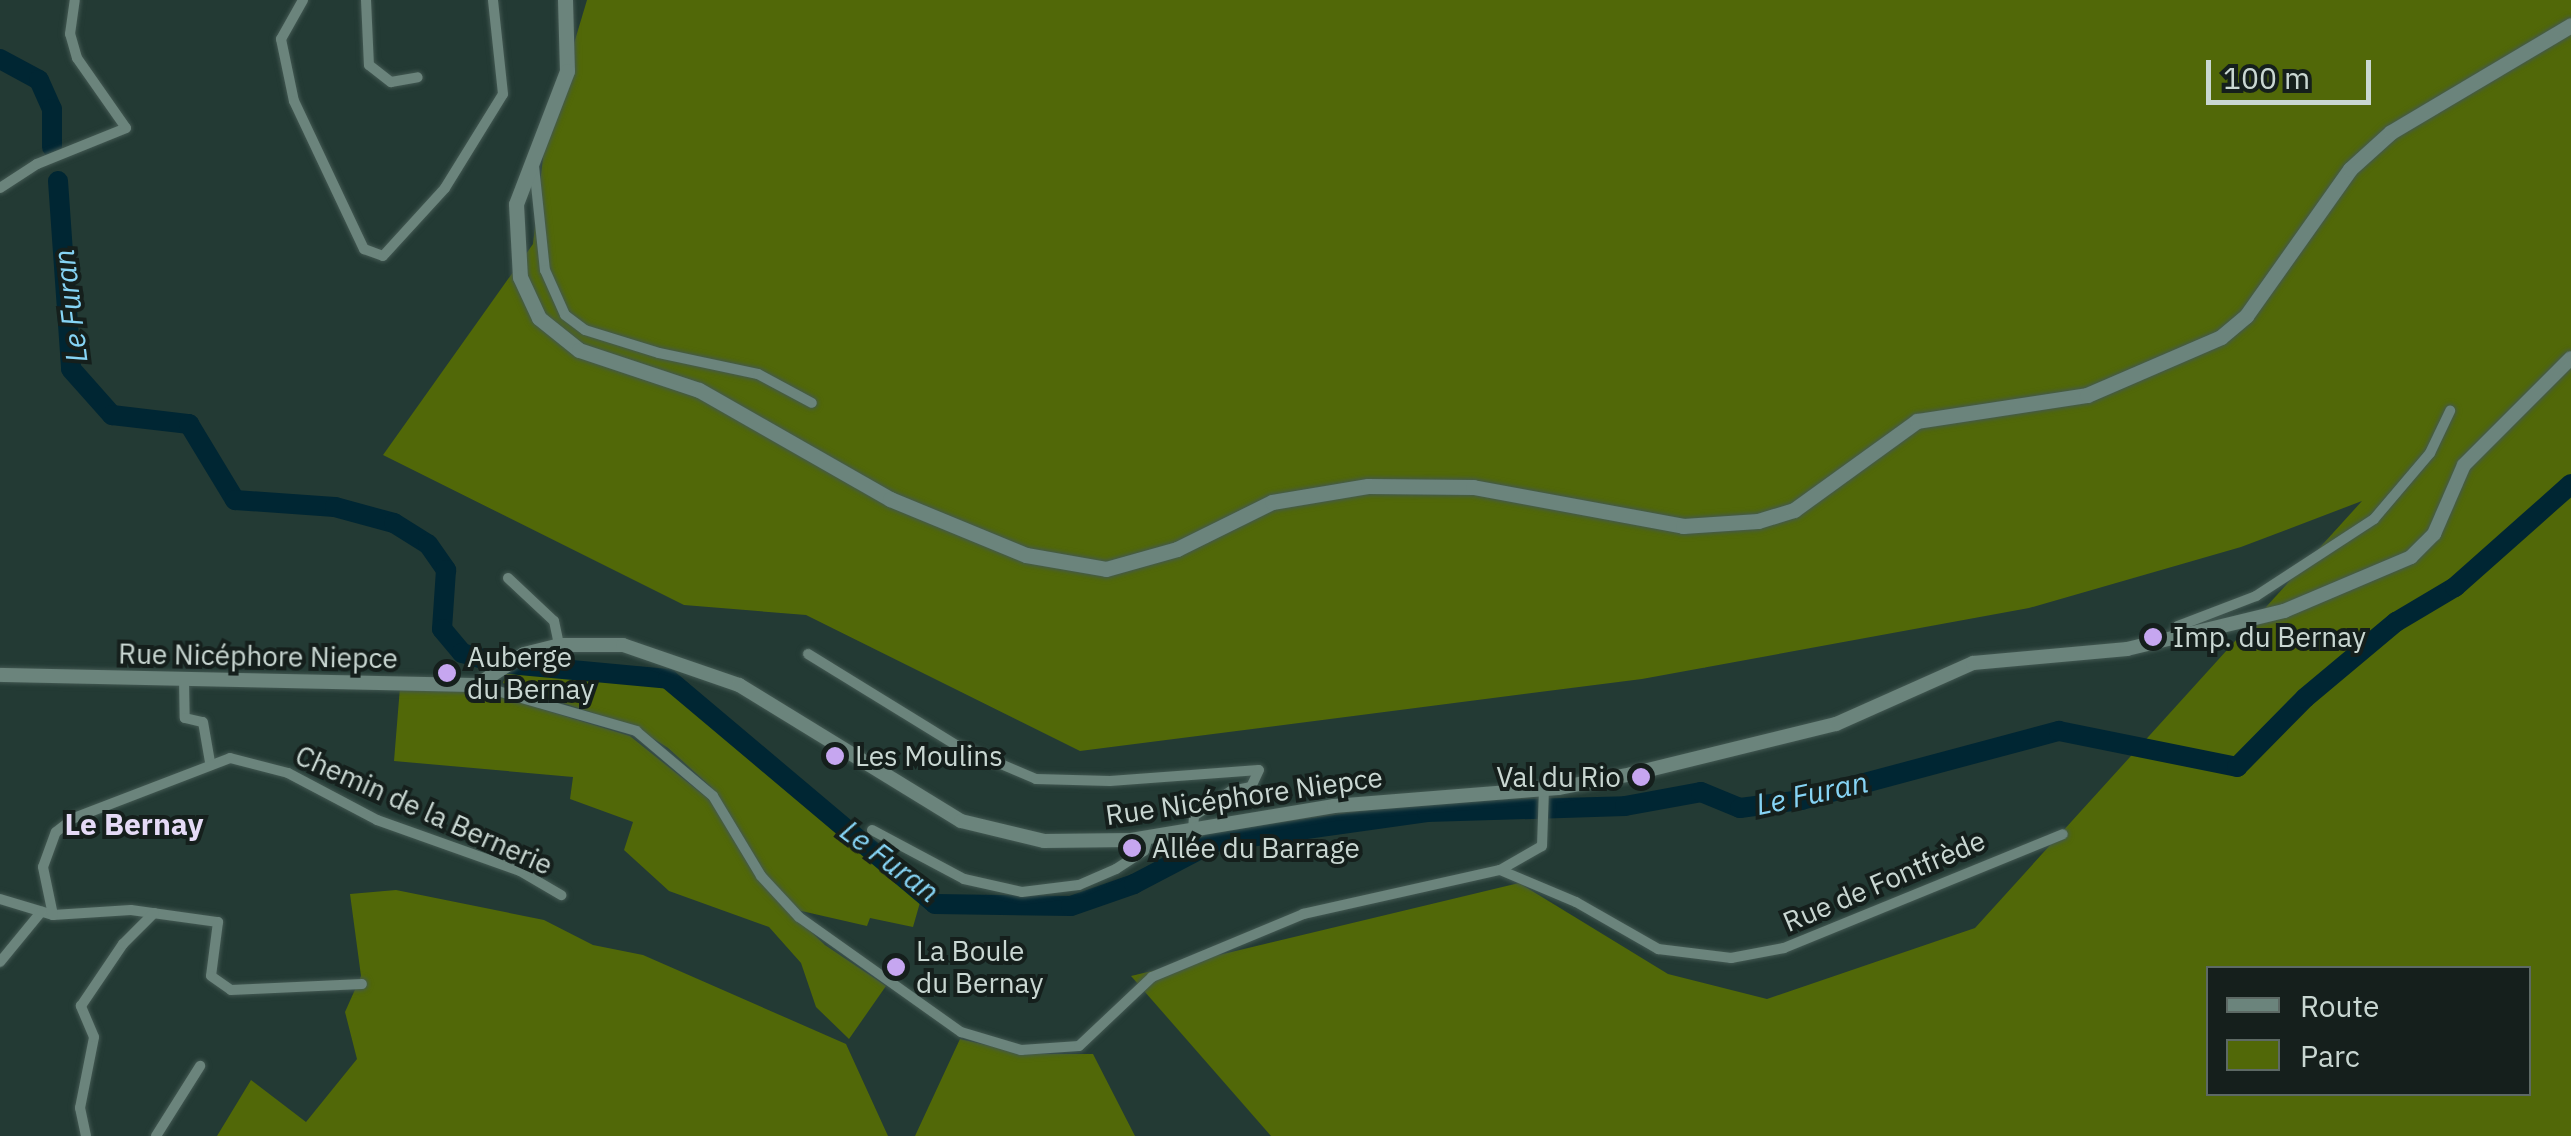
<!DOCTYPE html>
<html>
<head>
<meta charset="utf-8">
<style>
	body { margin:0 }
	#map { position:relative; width:2571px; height:1136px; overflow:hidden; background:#233a34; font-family:"IBM Plex Sans",sans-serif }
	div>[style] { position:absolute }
	.green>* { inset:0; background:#516808 }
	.river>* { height:20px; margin:-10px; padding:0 10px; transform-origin:10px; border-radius:10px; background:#002633 }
	.roads { filter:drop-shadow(0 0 2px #435852) drop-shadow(0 0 2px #435852) }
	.minor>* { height:10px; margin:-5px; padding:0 5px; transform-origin:5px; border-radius:5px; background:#6b847c }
	.tertiary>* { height:14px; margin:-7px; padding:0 7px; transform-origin:7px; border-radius:7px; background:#6b847c }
	.secondary>* { height:15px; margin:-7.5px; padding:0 7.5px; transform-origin:7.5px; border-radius:7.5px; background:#6b847c }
	.dots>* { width:28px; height:28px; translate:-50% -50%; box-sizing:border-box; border:5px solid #151f1c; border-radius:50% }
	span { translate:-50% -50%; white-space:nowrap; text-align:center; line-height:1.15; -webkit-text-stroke:8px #151f1c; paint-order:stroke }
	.poi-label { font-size:28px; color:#c9d7d2 }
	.left { translate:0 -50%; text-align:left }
	.right { translate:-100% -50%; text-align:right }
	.street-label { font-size:28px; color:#c9d7d2 }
	.water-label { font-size:30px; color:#86d4f5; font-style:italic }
	.neighbourhood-label { font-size:30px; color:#e5daf6; font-weight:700 }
	.legend { position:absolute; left:2206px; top:966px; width:325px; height:130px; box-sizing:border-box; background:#151f1c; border:2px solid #5d6965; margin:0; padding:12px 18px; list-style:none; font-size:30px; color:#c9d7d2 }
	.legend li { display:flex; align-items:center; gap:20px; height:50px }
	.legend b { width:50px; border:2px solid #5d6965 }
	.scale { position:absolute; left:2206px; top:60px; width:165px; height:45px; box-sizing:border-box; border:5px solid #c9d7d2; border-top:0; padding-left:12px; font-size:30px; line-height:35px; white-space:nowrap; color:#c9d7d2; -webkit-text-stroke:8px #151f1c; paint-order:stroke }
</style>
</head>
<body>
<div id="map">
	<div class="green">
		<div style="clip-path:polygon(evenodd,587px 0,2571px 0,2571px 1136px,1271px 1136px,1131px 976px,1519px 883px,1668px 974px,1767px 999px,1975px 928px,2362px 501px,2241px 547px,2029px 608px,1642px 679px,1080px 751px,806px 615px,684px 605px,383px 455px,533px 244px,545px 140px,587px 0,2208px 968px,2528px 968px,2528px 1094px,2208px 1094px,2208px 968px)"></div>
		<div style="clip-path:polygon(507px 671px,671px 686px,845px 841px,921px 899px,913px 927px,870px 918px,867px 926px,797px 910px,770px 883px,711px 787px,668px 748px,635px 727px,503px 683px)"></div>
		<div style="clip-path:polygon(400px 687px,476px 689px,630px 736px,711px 801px,768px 891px,825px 945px,886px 986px,849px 1039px,816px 1007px,801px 963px,769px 927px,669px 891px,624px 850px,633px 822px,570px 799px,573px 777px,394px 761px)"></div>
		<div style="clip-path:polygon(396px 890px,544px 920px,593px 945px,643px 955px,846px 1044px,888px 1136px,217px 1136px,251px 1080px,306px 1122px,357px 1059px,345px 1012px,361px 976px,350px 894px)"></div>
		<div style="clip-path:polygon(960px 1039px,1026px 1054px,1093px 1054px,1135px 1136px,915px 1136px)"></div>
	</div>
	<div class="river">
		<div style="left:0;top:59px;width:44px;rotate:28.3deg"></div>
		<div style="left:39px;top:80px;width:32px;rotate:66deg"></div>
		<div style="left:52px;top:109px;width:38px;rotate:90deg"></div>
		<div style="left:58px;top:181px;width:188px;rotate:86deg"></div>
		<div style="left:71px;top:369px;width:62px;rotate:48.3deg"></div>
		<div style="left:112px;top:415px;width:78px;rotate:6.7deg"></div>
		<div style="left:189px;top:424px;width:89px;rotate:58.8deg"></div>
		<div style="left:235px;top:500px;width:100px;rotate:4deg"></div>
		<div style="left:335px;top:507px;width:61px;rotate:15.2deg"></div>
		<div style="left:394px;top:523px;width:40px;rotate:32deg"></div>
		<div style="left:428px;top:544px;width:32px;rotate:55deg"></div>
		<div style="left:446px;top:570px;width:59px;rotate:93.9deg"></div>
		<div style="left:442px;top:629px;width:31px;rotate:50deg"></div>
		<div style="left:462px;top:653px;width:36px;rotate:16deg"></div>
		<div style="left:497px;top:663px;width:172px;rotate:5.3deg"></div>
		<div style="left:668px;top:679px;width:349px;rotate:40.1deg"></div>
		<div style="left:935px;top:904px;width:136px;rotate:0.8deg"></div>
		<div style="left:1071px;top:906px;width:67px;rotate:-19.2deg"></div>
		<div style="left:1134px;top:884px;width:90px;rotate:-27.7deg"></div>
		<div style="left:1214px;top:842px;width:215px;rotate:-8deg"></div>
		<div style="left:1427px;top:812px;width:198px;rotate:-1.7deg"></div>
		<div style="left:1625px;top:806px;width:77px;rotate:-10.4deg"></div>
		<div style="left:1701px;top:792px;width:42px;rotate:22.3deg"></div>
		<div style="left:1740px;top:808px;width:62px;rotate:-7.5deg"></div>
		<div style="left:1801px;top:800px;width:267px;rotate:-15deg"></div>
		<div style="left:2059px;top:731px;width:182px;rotate:11.4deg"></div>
		<div style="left:2237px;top:767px;width:97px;rotate:-45.4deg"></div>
		<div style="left:2305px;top:698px;width:119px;rotate:-39.9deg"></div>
		<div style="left:2396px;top:622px;width:69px;rotate:-30.7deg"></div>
		<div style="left:2455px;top:587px;width:155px;rotate:-41.6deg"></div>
	</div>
	<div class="roads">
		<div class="minor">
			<div style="left:303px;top:0;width:45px;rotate:119.4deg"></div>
			<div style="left:281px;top:39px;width:63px;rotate:78.2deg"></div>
			<div style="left:294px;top:101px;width:164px;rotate:64.7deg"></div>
			<div style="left:364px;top:249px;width:20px;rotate:20deg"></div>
			<div style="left:383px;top:256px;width:92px;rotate:-47.6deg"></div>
			<div style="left:445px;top:188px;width:110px;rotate:-58.3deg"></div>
			<div style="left:503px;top:94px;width:95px;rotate:-96.1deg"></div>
			<div style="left:366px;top:0;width:65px;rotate:87.4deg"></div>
			<div style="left:369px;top:65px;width:28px;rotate:38deg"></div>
			<div style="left:391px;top:82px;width:27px;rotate:-10deg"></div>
			<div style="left:534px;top:166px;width:105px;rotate:84deg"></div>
			<div style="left:545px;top:270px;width:49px;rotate:66deg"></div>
			<div style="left:565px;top:315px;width:25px;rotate:37deg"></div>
			<div style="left:585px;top:330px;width:77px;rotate:17.3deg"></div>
			<div style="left:659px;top:353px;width:101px;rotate:12deg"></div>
			<div style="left:758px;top:374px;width:61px;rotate:28.2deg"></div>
			<div style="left:0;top:188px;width:44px;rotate:-33deg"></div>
			<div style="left:37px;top:164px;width:96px;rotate:-22deg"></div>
			<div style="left:126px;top:128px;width:85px;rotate:-125deg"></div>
			<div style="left:77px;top:58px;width:25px;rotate:-106deg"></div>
			<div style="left:70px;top:34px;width:34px;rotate:-82deg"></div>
			<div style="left:508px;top:578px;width:63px;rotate:43.1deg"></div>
			<div style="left:554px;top:621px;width:25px;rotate:78deg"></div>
			<div style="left:2172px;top:640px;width:15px;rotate:-67deg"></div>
			<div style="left:2178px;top:626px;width:84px;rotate:-21deg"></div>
			<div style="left:2256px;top:596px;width:141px;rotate:-33.1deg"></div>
			<div style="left:2374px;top:519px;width:87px;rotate:-49.7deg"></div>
			<div style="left:2430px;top:453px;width:47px;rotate:-64.5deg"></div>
			<div style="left:808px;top:654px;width:174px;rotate:31.6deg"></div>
			<div style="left:956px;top:745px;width:87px;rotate:23deg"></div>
			<div style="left:1036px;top:779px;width:74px;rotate:1.5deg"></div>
			<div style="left:1110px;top:781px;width:149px;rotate:-4.2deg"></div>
			<div style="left:1259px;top:770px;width:19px;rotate:115deg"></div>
			<div style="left:1251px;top:787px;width:20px;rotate:169deg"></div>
			<div style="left:1231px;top:791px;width:45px;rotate:146deg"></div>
			<div style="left:1194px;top:816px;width:13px;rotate:94deg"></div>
			<div style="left:184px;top:679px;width:39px;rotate:89deg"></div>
			<div style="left:185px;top:718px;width:18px;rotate:13deg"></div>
			<div style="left:203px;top:722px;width:41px;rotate:80.1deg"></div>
			<div style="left:477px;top:685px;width:166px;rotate:16.1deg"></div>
			<div style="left:636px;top:731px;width:101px;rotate:40.2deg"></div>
			<div style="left:713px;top:796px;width:93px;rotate:59deg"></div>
			<div style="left:761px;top:876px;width:56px;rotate:47.2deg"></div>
			<div style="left:799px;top:917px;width:199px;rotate:35.4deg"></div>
			<div style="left:961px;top:1032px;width:63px;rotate:16.7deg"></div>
			<div style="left:1021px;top:1050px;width:58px;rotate:-3.9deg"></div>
			<div style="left:1079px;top:1046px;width:100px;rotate:-43.4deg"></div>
			<div style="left:1152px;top:977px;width:164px;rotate:-22.6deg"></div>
			<div style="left:1303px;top:914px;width:202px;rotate:-12.6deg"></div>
			<div style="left:1500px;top:870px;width:82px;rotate:22.8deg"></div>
			<div style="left:1576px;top:902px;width:95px;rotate:29.8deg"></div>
			<div style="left:1658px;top:949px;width:74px;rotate:7deg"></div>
			<div style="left:1731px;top:958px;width:54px;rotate:-10.7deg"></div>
			<div style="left:1784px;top:948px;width:301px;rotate:-22.2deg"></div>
			<div style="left:872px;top:830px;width:104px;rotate:28deg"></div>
			<div style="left:964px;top:879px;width:59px;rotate:12.6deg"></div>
			<div style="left:1022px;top:892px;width:57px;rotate:-7deg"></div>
			<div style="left:1079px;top:885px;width:40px;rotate:-23.4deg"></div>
			<div style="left:1116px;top:869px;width:33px;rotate:-33deg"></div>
			<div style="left:1144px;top:851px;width:15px;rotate:-74deg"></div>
			<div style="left:1500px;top:870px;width:48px;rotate:-29.7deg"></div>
			<div style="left:1542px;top:846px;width:57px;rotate:-88deg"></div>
			<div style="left:0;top:899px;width:55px;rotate:16.8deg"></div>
			<div style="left:53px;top:915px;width:78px;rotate:-3.7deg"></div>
			<div style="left:131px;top:910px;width:88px;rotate:7.9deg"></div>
			<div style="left:218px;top:922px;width:54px;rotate:97.4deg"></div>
			<div style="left:211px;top:976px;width:24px;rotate:35deg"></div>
			<div style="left:231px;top:990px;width:131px;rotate:-2.6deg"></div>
			<div style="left:53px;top:915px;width:49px;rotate:-101.8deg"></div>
			<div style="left:43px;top:867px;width:37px;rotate:-70deg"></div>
			<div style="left:56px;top:832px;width:23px;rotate:-38deg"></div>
			<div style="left:74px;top:818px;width:167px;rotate:-21deg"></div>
			<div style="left:230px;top:758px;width:60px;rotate:14.5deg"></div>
			<div style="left:288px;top:773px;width:101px;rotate:27.8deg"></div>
			<div style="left:377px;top:820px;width:152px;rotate:19.6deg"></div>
			<div style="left:520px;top:871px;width:48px;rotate:30.3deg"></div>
			<div style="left:0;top:962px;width:65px;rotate:-50.6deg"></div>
			<div style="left:86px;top:1136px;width:29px;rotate:-102deg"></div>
			<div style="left:80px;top:1108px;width:72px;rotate:-78.8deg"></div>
			<div style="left:94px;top:1037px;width:34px;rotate:-113deg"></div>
			<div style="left:81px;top:1006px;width:75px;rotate:-55.9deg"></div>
			<div style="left:123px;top:944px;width:44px;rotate:-45deg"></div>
			<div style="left:156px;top:1136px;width:83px;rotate:-57.8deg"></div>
		</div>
		<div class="tertiary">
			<div style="left:0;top:675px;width:477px;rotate:1.2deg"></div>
			<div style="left:477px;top:685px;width:56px;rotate:-33.4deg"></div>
			<div style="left:524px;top:654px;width:36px;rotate:-14deg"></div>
			<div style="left:559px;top:645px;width:64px"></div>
			<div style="left:623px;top:645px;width:123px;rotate:19deg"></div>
			<div style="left:739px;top:685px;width:260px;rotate:31.5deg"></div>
			<div style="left:961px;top:821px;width:85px;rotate:13.5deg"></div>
			<div style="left:1044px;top:841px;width:87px;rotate:-0.7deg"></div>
			<div style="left:1131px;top:840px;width:206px;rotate:-9.5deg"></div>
			<div style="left:1334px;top:806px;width:225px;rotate:-4.6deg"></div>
			<div style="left:1558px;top:788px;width:75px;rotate:-10.7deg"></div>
			<div style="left:1632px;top:774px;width:210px;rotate:-13.8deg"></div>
			<div style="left:1836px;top:724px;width:150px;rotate:-24deg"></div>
			<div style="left:1973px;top:663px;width:155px;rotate:-5.2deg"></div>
			<div style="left:2127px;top:649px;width:162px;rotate:-13.6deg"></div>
			<div style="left:2284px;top:611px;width:138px;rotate:-23deg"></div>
			<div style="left:2411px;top:557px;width:33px;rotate:-45deg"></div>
			<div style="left:2434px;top:534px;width:75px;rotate:-66.5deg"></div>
			<div style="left:2464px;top:465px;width:151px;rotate:-45deg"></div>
		</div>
		<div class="secondary">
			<div style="left:565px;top:0;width:71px;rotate:88.4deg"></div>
			<div style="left:567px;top:71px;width:142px;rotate:111deg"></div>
			<div style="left:516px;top:204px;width:73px;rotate:86.9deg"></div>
			<div style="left:520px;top:277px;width:45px;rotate:65.1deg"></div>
			<div style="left:539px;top:318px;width:51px;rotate:38.7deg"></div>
			<div style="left:579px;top:350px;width:126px;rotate:18.4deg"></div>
			<div style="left:699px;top:390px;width:220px;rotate:29.7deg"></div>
			<div style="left:890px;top:499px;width:147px;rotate:22.4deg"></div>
			<div style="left:1026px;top:555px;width:81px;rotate:9.9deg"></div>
			<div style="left:1106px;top:569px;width:74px;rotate:-15.7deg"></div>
			<div style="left:1177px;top:549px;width:106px;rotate:-26.3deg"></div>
			<div style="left:1272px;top:502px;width:97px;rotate:-9.5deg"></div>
			<div style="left:1368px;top:486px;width:105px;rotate:0.5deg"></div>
			<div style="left:1473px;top:487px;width:214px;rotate:10.5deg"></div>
			<div style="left:1683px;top:526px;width:75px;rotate:-3.8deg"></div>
			<div style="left:1758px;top:521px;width:38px;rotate:-17deg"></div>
			<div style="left:1794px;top:510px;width:152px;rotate:-35.9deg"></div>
			<div style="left:1917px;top:421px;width:172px;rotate:-8.7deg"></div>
			<div style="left:2087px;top:395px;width:146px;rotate:-23.4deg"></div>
			<div style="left:2221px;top:337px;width:33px;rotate:-40deg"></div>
			<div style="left:2246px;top:316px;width:180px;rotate:-54.7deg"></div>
			<div style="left:2350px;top:169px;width:55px;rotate:-42.1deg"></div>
			<div style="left:2391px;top:132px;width:209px;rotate:-30.7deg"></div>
		</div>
	</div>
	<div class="dots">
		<div style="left:2153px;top:637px;background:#c6a6f0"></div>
		<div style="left:447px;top:673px;background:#c6a6f0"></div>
		<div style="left:835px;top:756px;background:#c6a6f0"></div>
		<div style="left:1641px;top:777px;background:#c6a6f0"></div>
		<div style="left:1132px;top:848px;background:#c6a6f0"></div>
		<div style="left:896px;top:967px;background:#c6a6f0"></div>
	</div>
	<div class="poi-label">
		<span class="left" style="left:2173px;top:637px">Imp. du Bernay</span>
		<span class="left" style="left:467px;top:673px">Auberge<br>du Bernay</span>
		<span class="left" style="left:855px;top:756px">Les Moulins</span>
		<span class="right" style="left:1621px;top:777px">Val du Rio</span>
		<span class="left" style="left:1152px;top:848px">Allée du Barrage</span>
		<span class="left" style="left:916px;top:967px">La Boule<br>du Bernay</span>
	</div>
	<div class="street-label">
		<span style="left:258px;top:656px;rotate:1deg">Rue Nicéphore Niepce</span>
		<span style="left:1244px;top:796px;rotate:-8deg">Rue Nicéphore Niepce</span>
		<span style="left:424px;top:810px;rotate:24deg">Chemin de la Bernerie</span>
		<span style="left:1884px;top:881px;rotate:-23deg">Rue de Fontfrède</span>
	</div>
	<div class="water-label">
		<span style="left:70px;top:306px;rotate:-97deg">Le Furan</span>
		<span style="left:1812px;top:793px;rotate:-12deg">Le Furan</span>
		<span style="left:890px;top:861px;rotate:37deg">Le Furan</span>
	</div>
	<div class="neighbourhood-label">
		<span style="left:134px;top:824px">Le Bernay</span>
	</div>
	<ul class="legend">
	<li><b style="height:12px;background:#6b847c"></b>Route</li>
	<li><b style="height:28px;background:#516808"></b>Parc</li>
	</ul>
	<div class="scale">100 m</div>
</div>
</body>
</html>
